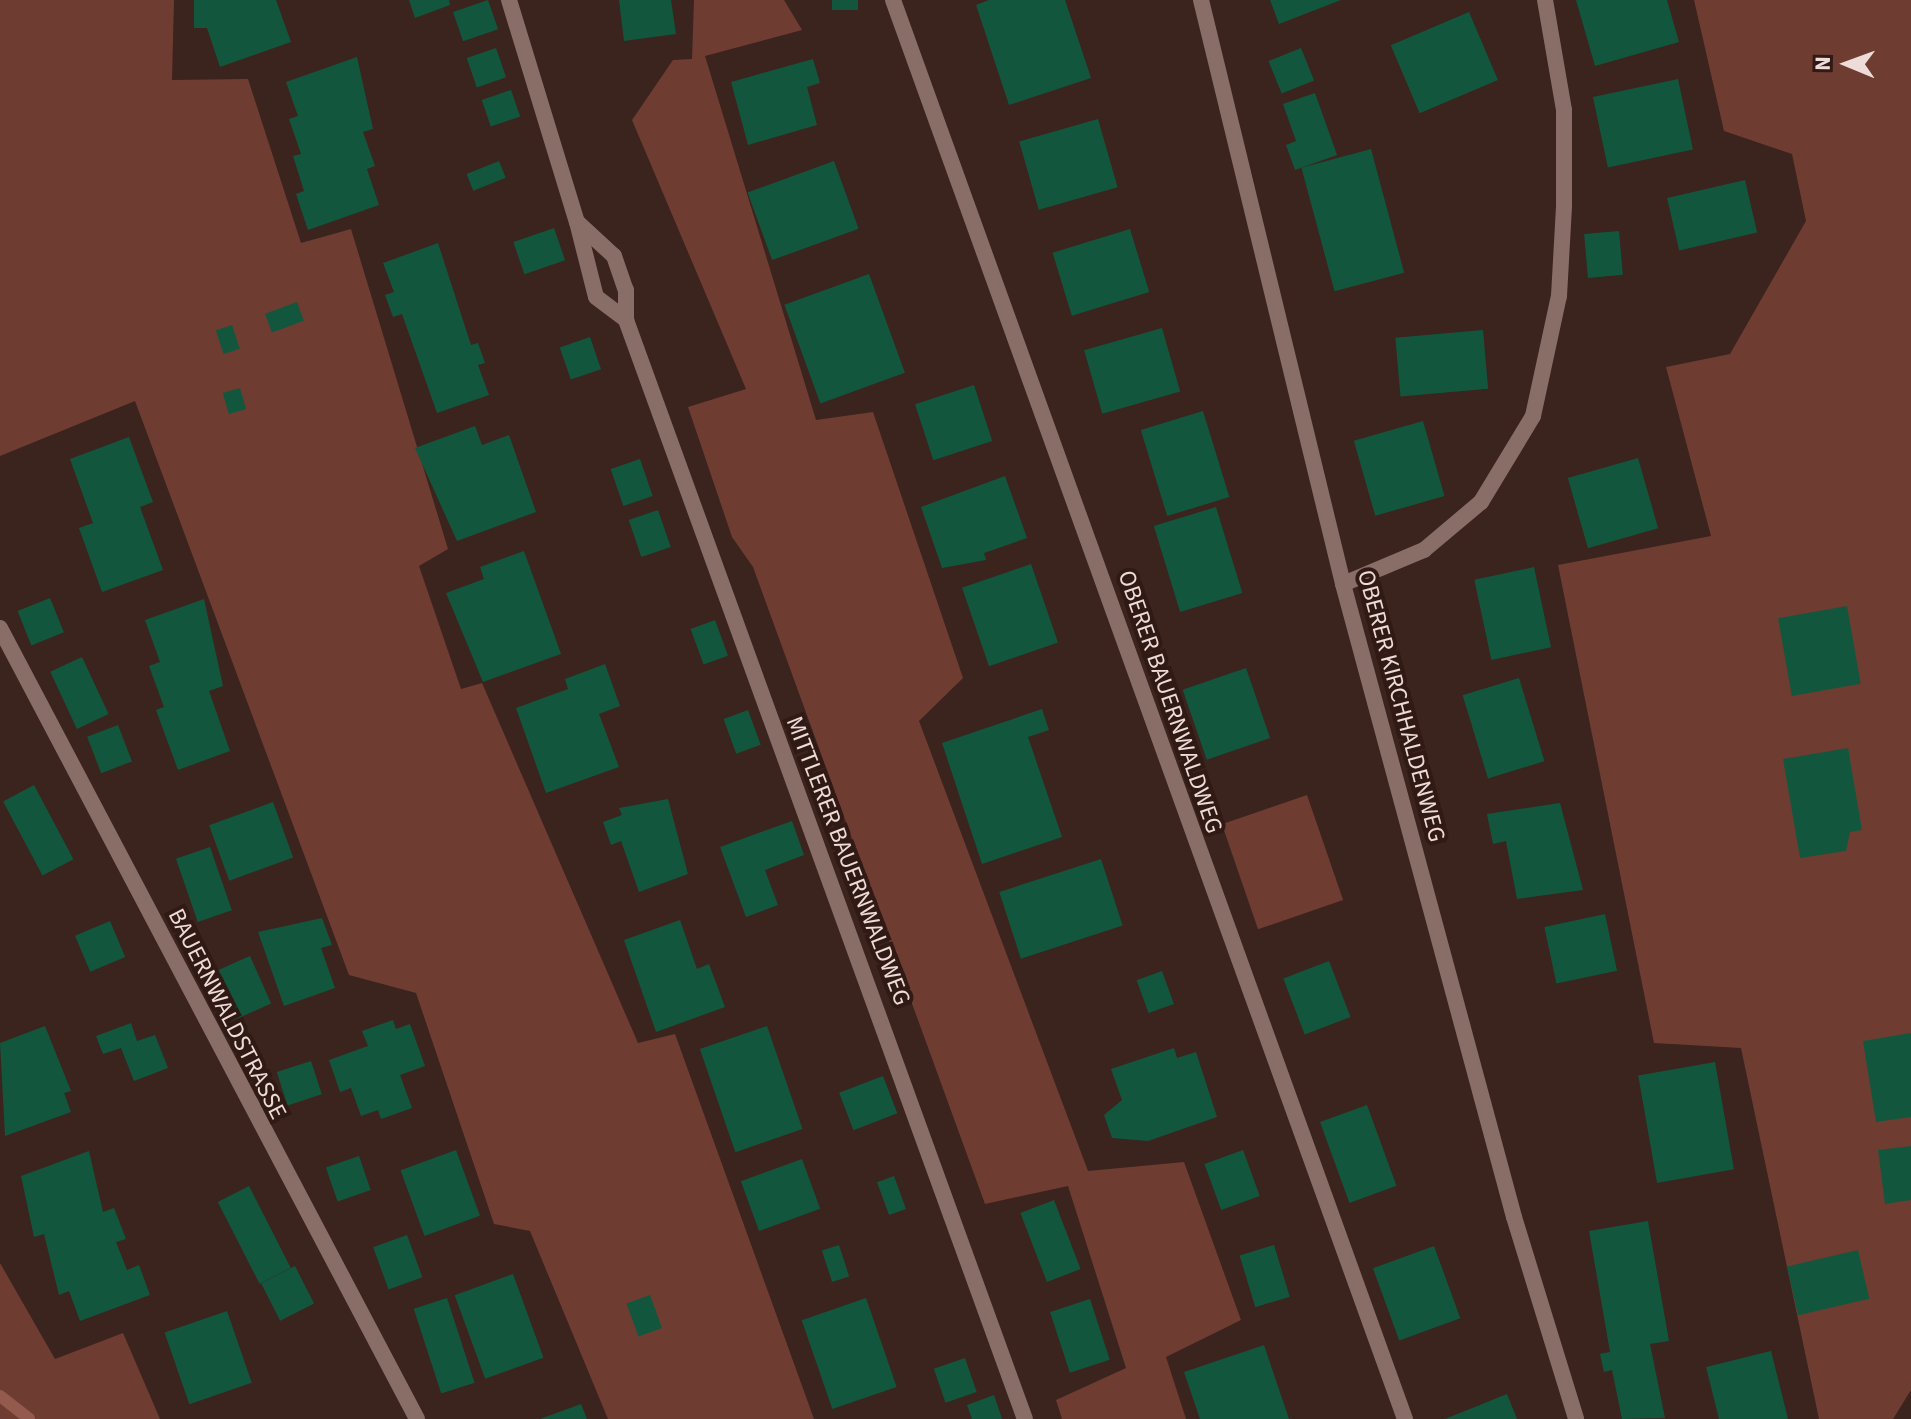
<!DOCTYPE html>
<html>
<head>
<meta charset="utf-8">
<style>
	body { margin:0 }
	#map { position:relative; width:1911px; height:1419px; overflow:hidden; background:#3b231e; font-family:"Source Sans 3",sans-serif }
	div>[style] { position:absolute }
	.green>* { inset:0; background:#6f3c32; transform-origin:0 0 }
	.stream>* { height:12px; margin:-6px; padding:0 6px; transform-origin:6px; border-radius:6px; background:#945a4e }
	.building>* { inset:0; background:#12573d; transform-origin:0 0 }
	.street>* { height:16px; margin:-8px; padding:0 8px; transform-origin:8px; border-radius:8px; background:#896e68 }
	span { translate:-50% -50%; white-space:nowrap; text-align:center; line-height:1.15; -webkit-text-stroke:8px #311914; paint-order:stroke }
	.street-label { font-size:24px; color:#eddcd8 }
	.north { position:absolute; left:1807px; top:24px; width:80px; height:80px; -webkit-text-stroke:6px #311914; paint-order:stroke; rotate:271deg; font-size:22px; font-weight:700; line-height:32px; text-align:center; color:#eddcd8 }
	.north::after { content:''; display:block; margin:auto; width:28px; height:36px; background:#eddcd8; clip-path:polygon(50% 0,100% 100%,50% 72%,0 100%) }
</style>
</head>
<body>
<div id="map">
	<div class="green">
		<div style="clip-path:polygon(0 0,174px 0,172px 80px,248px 79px,301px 243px,351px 229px,448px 549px,419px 566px,461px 689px,482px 683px,638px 1043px,675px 1034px,814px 1419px,608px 1419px,530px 1231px,494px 1224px,416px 993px,349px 975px,135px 401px,0 456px)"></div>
		<div style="clip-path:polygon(694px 0,784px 0,802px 30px,705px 56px,816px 420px,873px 412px,963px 678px,919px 721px,1088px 1171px,1184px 1162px,1241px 1320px,1166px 1357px,1186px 1419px,1062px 1419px,1056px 1400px,1126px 1368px,1068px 1186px,985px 1204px,753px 567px,732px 537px,688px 407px,746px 389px,632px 120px,673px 60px,692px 59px)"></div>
		<div style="clip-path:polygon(1694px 0,1911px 0,1911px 1390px,1893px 1419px,1819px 1419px,1741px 1048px,1654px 1043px,1558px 565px,1711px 536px,1666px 367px,1730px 354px,1806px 221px,1792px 154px,1724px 131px)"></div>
		<div style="left:1307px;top:795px;width:111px;height:90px;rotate:71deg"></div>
		<div style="clip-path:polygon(0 1263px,55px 1359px,123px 1333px,160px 1419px,0 1419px)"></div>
	</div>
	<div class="stream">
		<div style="left:0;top:1396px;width:37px;rotate:38deg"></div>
	</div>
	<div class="building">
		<div style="clip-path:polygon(194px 0,276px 0,291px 42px,220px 67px,207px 28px,194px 28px)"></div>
		<div style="clip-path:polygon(409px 0,449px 0,450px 5px,415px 18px)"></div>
		<div style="left:488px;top:0;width:31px;height:37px;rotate:71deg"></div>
		<div style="clip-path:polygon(619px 0,671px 0,676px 34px,624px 41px)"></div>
		<div style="left:832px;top:0;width:26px;height:10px"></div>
		<div style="clip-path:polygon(989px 0,1065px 0,1091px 78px,1009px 105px,976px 5px)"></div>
		<div style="clip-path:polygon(1270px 0,1341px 0,1279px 24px)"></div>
		<div style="clip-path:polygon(1576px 0,1667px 0,1679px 42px,1595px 66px)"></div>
		<div style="left:1469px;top:12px;width:74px;height:85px;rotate:67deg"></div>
		<div style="left:496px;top:48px;width:31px;height:31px;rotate:71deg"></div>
		<div style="left:1301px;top:48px;width:35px;height:35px;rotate:68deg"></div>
		<div style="clip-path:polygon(357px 57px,373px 129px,363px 132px,375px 166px,367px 169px,379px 205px,308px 230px,296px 194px,304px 191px,293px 156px,301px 154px,289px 119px,298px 116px,286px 82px)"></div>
		<div style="clip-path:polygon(813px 59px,820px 83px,807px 87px,817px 125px,748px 145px,731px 82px)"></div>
		<div style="left:1678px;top:79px;width:72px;height:87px;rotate:78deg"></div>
		<div style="left:511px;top:90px;width:28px;height:31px;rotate:71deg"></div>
		<div style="clip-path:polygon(1315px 93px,1337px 155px,1295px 170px,1286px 145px,1296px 141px,1283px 104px)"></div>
		<div style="left:1098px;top:119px;width:71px;height:82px;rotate:74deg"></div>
		<div style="left:1371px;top:149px;width:128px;height:72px;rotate:75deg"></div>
		<div style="left:499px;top:161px;width:18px;height:35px;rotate:68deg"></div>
		<div style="left:834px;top:161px;width:72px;height:92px;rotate:70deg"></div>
		<div style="left:1745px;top:180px;width:54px;height:80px;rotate:77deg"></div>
		<div style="left:554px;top:228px;width:34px;height:43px;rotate:71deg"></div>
		<div style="left:1130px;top:229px;width:66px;height:81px;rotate:73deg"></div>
		<div style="left:1619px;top:231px;width:44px;height:35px;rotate:85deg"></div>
		<div style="clip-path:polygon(438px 243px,471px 345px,478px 343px,485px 363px,478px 365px,489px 395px,437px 413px,402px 314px,393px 317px,385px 295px,394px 292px,383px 263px)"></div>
		<div style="left:869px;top:274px;width:105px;height:90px;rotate:70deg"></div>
		<div style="left:297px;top:302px;width:20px;height:34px;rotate:70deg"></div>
		<div style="left:232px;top:325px;width:25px;height:17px;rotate:72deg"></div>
		<div style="left:1162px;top:328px;width:66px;height:81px;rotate:74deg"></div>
		<div style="left:1483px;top:330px;width:59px;height:88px;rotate:85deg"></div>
		<div style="left:590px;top:337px;width:34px;height:32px;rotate:71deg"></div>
		<div style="left:974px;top:385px;width:59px;height:62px;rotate:72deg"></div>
		<div style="left:240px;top:388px;width:22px;height:18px;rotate:74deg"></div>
		<div style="left:1203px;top:411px;width:90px;height:65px;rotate:73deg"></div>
		<div style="left:1423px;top:421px;width:78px;height:72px;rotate:74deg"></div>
		<div style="clip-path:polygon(475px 426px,482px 445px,509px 435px,536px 512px,457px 541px,415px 448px)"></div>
		<div style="clip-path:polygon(129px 437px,153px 502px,140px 507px,163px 570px,102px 592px,79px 528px,93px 523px,70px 459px)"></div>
		<div style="left:1638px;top:458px;width:73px;height:73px;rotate:74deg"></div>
		<div style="left:640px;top:459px;width:39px;height:31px;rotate:71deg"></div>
		<div style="clip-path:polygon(1005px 476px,1027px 538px,984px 553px,986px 560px,942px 568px,921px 507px)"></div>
		<div style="left:1216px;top:507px;width:90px;height:65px;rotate:73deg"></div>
		<div style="left:658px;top:510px;width:39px;height:31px;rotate:71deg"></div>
		<div style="clip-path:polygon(524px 551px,561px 654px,483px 682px,446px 593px,484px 579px,480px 567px)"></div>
		<div style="left:1031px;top:564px;width:83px;height:73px;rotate:71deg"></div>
		<div style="left:1534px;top:567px;width:82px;height:61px;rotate:78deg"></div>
		<div style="left:50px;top:598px;width:37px;height:35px;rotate:68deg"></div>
		<div style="clip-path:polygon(204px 599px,223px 686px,209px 691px,230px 751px,178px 770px,156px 710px,164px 707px,149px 666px,160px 662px,145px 620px)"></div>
		<div style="left:1847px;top:606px;width:79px;height:70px;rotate:80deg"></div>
		<div style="left:715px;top:620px;width:38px;height:26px;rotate:70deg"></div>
		<div style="left:82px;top:657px;width:63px;height:35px;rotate:65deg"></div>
		<div style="clip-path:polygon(605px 664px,620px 706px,599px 714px,619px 767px,546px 793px,516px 708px,568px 689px,565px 679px)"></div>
		<div style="left:1246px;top:668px;width:74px;height:67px;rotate:71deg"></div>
		<div style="left:1519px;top:678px;width:87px;height:59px;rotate:73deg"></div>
		<div style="clip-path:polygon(1042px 709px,1049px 730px,1028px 737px,1062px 837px,982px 864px,942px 743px)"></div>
		<div style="left:748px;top:710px;width:37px;height:26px;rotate:70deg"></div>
		<div style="left:118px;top:725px;width:39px;height:33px;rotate:69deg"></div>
		<div style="clip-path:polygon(1848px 748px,1862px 830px,1850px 832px,1846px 851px,1800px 858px,1783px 759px)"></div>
		<div style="left:34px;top:785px;width:84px;height:35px;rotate:62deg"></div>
		<div style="clip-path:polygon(668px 799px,688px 874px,639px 892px,621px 841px,611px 845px,603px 822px,622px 815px,619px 808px)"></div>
		<div style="left:273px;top:802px;width:59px;height:68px;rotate:70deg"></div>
		<div style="clip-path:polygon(1560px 803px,1583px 890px,1517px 899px,1506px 841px,1493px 844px,1487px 814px)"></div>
		<div style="clip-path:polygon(792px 821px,804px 855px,765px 870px,778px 905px,746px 917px,720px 847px)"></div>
		<div style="left:210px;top:847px;width:67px;height:36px;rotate:71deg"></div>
		<div style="left:1101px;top:859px;width:70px;height:107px;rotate:72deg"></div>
		<div style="left:1605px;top:914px;width:58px;height:62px;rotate:78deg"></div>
		<div style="clip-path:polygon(322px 918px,332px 945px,321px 948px,335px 988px,284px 1006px,258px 932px)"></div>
		<div style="clip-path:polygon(680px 920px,697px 969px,709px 964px,725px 1007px,656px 1032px,624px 940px)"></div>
		<div style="left:110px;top:921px;width:39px;height:38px;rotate:67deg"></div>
		<div style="left:250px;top:956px;width:52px;height:42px;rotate:66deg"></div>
		<div style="left:1329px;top:961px;width:60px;height:49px;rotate:69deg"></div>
		<div style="left:1162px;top:971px;width:35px;height:27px;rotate:70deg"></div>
		<div style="clip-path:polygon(393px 1020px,396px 1029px,410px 1024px,425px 1066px,400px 1075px,412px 1108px,381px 1119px,378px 1110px,361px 1116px,351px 1088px,340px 1092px,329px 1060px,368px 1046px,362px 1031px)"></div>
		<div style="clip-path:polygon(131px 1023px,137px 1041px,155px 1035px,168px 1068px,134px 1081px,121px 1048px,103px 1054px,96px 1036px)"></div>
		<div style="clip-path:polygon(45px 1026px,71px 1091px,64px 1093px,71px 1112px,5px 1136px,0 1043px)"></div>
		<div style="left:767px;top:1026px;width:109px;height:71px;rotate:71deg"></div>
		<div style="clip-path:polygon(1911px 1033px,1911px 1117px,1876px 1122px,1863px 1041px)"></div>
		<div style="clip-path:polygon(1174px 1048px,1177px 1058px,1196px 1052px,1217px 1117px,1148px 1141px,1112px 1138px,1104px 1115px,1122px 1100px,1111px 1069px)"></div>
		<div style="left:311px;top:1061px;width:35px;height:36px;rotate:72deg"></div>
		<div style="left:1715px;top:1062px;width:109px;height:78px;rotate:80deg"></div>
		<div style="left:883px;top:1076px;width:40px;height:47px;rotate:69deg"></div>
		<div style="left:1367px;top:1105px;width:86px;height:50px;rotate:70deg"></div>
		<div style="clip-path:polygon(1911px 1146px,1911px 1200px,1885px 1204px,1878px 1150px)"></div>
		<div style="left:456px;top:1150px;width:70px;height:59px;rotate:70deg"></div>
		<div style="left:1243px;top:1150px;width:49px;height:41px;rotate:70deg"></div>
		<div style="clip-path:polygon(89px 1151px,103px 1212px,114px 1208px,126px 1239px,116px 1242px,127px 1270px,139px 1265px,150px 1295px,80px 1321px,69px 1291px,59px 1295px,44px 1234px,34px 1237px,21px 1176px)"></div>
		<div style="left:359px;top:1156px;width:36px;height:35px;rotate:71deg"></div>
		<div style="left:802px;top:1159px;width:53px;height:65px;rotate:70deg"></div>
		<div style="left:894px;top:1176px;width:35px;height:18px;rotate:70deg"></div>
		<div style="left:249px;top:1186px;width:92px;height:35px;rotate:63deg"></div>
		<div style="left:1054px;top:1200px;width:74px;height:36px;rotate:69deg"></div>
		<div style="clip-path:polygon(1648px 1221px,1669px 1341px,1650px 1344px,1665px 1418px,1622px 1419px,1612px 1370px,1604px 1372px,1600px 1354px,1610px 1352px,1589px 1231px)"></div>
		<div style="left:407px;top:1235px;width:45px;height:36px;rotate:70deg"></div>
		<div style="left:839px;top:1245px;width:33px;height:18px;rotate:72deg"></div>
		<div style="left:1274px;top:1245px;width:54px;height:36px;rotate:73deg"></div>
		<div style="left:1434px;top:1246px;width:77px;height:65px;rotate:70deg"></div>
		<div style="left:1858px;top:1250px;width:50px;height:73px;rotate:77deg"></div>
		<div style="left:295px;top:1266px;width:42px;height:38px;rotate:63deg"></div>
		<div style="left:513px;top:1274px;width:89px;height:62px;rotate:70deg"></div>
		<div style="left:650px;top:1295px;width:35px;height:25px;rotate:70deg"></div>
		<div style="left:447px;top:1298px;width:89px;height:35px;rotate:72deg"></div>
		<div style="left:866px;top:1298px;width:94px;height:68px;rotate:71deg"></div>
		<div style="left:1090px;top:1299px;width:64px;height:42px;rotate:72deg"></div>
		<div style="left:227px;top:1311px;width:76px;height:66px;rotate:71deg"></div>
		<div style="clip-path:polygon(1264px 1345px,1289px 1419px,1200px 1419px,1184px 1372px)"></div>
		<div style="clip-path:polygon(1771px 1351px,1788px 1419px,1719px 1419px,1706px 1367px)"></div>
		<div style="left:965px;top:1358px;width:36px;height:33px;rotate:71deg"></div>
		<div style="clip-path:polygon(1507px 1394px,1517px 1419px,1445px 1419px)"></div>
		<div style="clip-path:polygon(994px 1395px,1002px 1419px,972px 1419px,967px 1405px)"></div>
		<div style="clip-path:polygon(581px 1404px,587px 1419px,540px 1419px)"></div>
	</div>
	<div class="street">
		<div style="left:509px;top:0;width:232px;rotate:73deg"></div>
		<div style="left:577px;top:222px;width:50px;rotate:42.6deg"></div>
		<div style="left:614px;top:256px;width:36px;rotate:71deg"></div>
		<div style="left:626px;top:290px;width:30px;rotate:90deg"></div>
		<div style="left:893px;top:0;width:1509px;rotate:70.16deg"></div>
		<div style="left:1201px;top:0;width:601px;rotate:76.33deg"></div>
		<div style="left:1343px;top:584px;width:656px;rotate:74.88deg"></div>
		<div style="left:1514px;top:1217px;width:211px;rotate:72.9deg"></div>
		<div style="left:577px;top:222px;width:77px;rotate:75.8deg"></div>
		<div style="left:596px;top:297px;width:38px;rotate:37deg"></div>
		<div style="left:626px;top:320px;width:1169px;rotate:70.05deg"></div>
		<div style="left:1343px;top:584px;width:88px;rotate:-22.8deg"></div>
		<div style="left:1424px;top:550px;width:75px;rotate:-40.1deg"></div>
		<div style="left:1481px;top:502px;width:100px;rotate:-58.8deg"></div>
		<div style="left:1533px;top:416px;width:123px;rotate:-77.8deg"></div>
		<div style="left:1559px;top:296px;width:90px;rotate:-86.8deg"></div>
		<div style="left:1564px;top:206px;width:96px;rotate:-90deg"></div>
		<div style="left:1564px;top:110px;width:112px;rotate:-99.8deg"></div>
		<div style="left:0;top:628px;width:894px;rotate:62.2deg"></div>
	</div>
	<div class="street-label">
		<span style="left:1170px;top:702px;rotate:71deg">OBERER BAUERNWALDWEG</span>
		<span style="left:1401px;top:706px;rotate:75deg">OBERER KIRCHHALDENWEG</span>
		<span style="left:848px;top:861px;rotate:69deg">MITTLERER BAUERNWALDWEG</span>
		<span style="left:227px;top:1014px;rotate:63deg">BAUERNWALDSTRASSE</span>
	</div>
	<div class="north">N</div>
</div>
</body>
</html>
